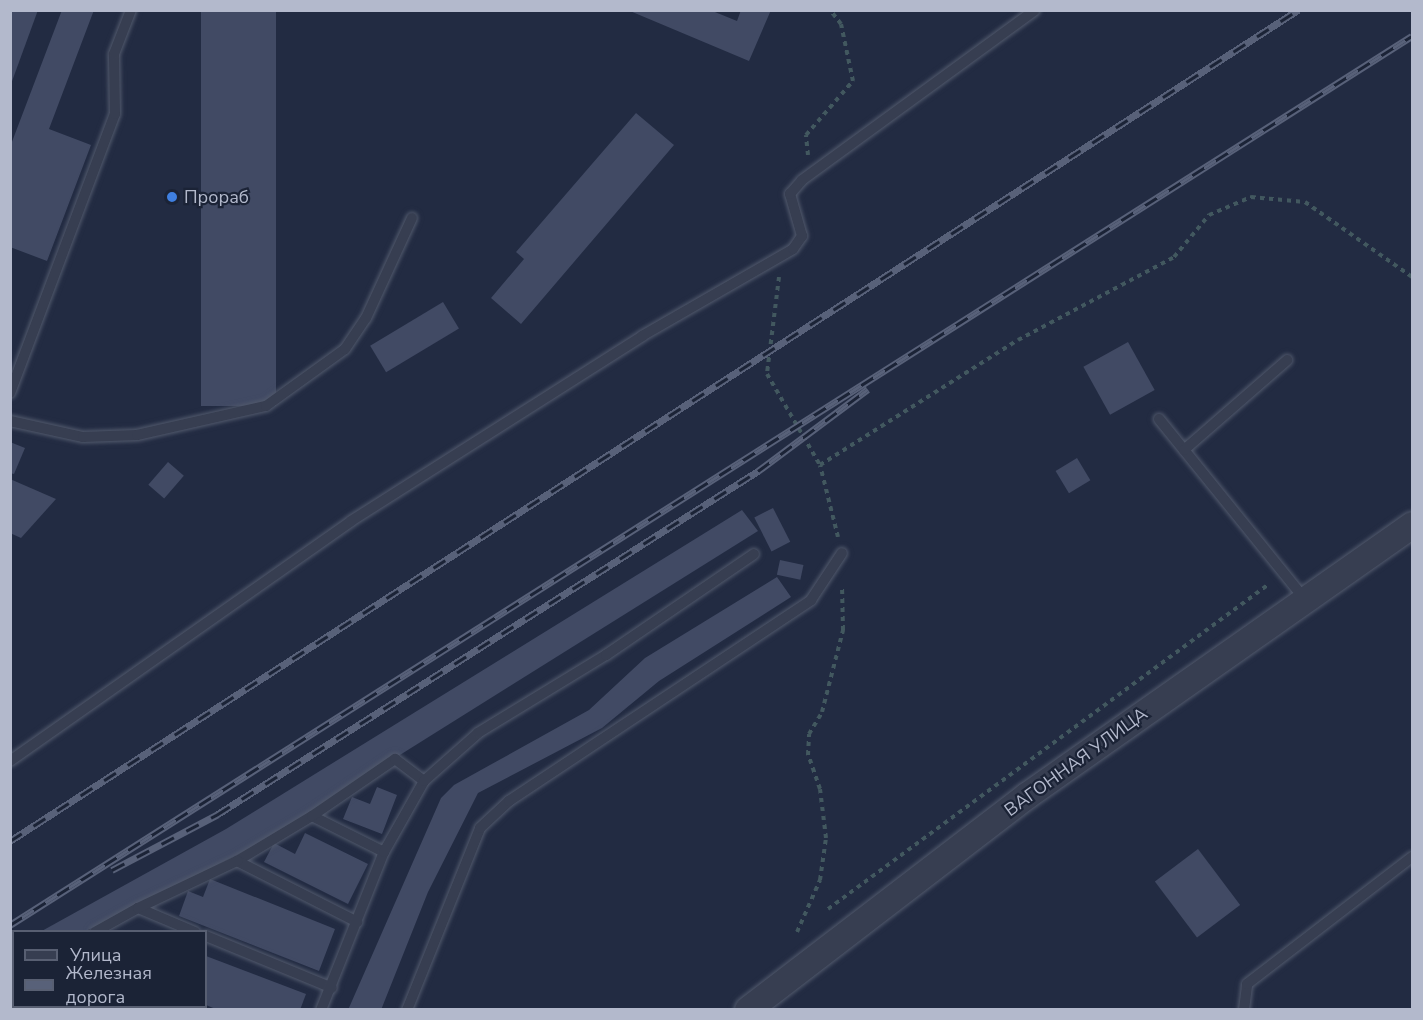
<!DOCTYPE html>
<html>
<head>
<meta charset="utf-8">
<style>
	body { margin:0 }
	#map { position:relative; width:1423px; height:1020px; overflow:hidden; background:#222b42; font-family:"Nunito Sans",sans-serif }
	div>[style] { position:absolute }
	.building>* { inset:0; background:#414a64; transform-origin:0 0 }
	.path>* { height:4px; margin-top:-2px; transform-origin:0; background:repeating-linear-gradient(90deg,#42585f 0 4.5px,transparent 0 9px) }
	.roads { filter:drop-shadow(0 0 2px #51596c) drop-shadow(0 0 2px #51596c) }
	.service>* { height:10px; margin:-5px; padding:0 5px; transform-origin:5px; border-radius:5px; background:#373e51 }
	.tertiary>* { height:26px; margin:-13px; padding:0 13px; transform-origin:13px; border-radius:13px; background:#373e51 }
	.rail>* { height:7px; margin-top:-3.5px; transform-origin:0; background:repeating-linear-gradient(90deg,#1b2336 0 14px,#586179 0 28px); box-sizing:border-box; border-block:2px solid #586179 }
	.dots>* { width:16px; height:16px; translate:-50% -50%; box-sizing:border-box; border:3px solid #1b2336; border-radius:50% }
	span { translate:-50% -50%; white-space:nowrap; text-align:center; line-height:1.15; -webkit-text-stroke:4.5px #1b2336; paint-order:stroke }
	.poi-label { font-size:18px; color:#b3b9cc }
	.left { translate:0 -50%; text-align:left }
	.street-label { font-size:18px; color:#b3b9cc }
	.frame { position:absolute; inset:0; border:12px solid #b3b9cc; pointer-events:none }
	.legend { position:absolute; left:12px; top:930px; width:195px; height:78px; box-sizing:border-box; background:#1b2336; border:2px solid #585f72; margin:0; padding:8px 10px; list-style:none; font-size:18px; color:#b3b9cc }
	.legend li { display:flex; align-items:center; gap:12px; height:30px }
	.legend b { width:30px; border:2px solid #585f72 }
</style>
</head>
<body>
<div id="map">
	<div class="building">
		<div style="clip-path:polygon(10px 10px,38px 10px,11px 84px,10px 84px)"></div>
		<div style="clip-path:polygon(62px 10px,94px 10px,49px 129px,91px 145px,47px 261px,10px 247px,10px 147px)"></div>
		<div style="left:201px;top:10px;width:75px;height:396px"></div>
		<div style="clip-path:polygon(710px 10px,737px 21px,741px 10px,771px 10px,749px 61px,630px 11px)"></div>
		<div style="clip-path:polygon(636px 113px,674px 145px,521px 324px,491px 298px,524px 259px,516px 252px)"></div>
		<div style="left:443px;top:302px;width:31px;height:85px;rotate:59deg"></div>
		<div style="left:1128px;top:342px;width:55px;height:51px;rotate:61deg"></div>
		<div style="clip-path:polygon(10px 442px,25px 448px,14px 474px,10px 473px)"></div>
		<div style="left:1077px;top:458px;width:26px;height:25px;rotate:59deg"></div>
		<div style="left:168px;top:462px;width:21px;height:30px;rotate:41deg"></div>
		<div style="clip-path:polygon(10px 479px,56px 499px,21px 538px,10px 533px)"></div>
		<div style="left:773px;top:508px;width:38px;height:21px;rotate:63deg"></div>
		<div style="clip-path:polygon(742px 510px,758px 531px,256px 845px,84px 932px,40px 932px,226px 829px)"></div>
		<div style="left:780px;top:560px;width:24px;height:15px;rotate:12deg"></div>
		<div style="clip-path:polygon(777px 577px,791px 597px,659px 681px,602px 728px,478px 793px,428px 892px,381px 1010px,348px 1010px,441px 798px,454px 785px,589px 710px,645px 658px)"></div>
		<div style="clip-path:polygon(377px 787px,397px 795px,382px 834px,343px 819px,352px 797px,370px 804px)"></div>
		<div style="clip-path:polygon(305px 833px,368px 864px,348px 904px,264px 862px,274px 843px,295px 854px)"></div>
		<div style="left:1198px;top:849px;width:70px;height:54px;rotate:53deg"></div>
		<div style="clip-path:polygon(210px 879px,335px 929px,319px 971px,179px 916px,188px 891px,203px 897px)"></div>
		<div style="clip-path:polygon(206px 956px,306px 994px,300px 1010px,218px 1010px,206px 1005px)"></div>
		<div style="clip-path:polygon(10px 990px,14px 1006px,129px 1009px,10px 1010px)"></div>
	</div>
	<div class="path">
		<div style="left:808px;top:155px;width:20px;rotate:-96deg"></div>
		<div style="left:806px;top:135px;width:72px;rotate:-49deg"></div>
		<div style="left:853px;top:81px;width:58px;rotate:-101.9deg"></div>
		<div style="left:841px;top:24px;width:18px;rotate:-128deg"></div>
		<div style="left:779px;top:277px;width:98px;rotate:97.1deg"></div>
		<div style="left:767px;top:374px;width:105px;rotate:59.8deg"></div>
		<div style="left:838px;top:537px;width:74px;rotate:-104deg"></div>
		<div style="left:820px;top:465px;width:234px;rotate:-32.3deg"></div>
		<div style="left:1018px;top:340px;width:177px;rotate:-28deg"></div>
		<div style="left:1174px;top:257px;width:55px;rotate:-50.2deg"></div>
		<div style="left:1209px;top:215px;width:46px;rotate:-23.2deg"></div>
		<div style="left:1251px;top:197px;width:54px;rotate:5.3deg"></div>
		<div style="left:1305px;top:202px;width:131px;rotate:35deg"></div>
		<div style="left:828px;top:909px;width:548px;rotate:-36.39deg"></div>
		<div style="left:797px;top:932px;width:57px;rotate:-66.1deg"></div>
		<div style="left:820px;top:880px;width:42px;rotate:-81.9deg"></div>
		<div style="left:826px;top:838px;width:49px;rotate:-97deg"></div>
		<div style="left:820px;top:789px;width:36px;rotate:-109deg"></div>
		<div style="left:808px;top:755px;width:21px;rotate:-87deg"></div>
		<div style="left:809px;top:734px;width:26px;rotate:-59deg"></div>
		<div style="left:822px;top:712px;width:85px;rotate:-75.6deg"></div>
		<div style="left:843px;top:630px;width:44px;rotate:-91.3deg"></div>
	</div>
	<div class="roads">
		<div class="service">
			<div style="left:10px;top:393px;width:298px;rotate:-69.4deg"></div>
			<div style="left:115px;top:114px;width:60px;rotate:-91deg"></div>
			<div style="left:114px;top:54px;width:47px;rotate:-68.9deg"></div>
			<div style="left:1159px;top:419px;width:232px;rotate:51deg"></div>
			<div style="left:10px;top:421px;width:75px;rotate:12.4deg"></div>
			<div style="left:83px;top:437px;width:54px;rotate:-2.1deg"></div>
			<div style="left:137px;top:435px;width:132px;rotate:-12.7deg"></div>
			<div style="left:266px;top:406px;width:97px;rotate:-35.8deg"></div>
			<div style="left:345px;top:349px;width:37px;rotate:-56deg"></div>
			<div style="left:366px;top:318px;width:110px;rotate:-65.3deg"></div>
			<div style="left:1184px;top:450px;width:137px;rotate:-41.1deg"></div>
			<div style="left:10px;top:761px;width:417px;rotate:-35.1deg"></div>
			<div style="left:351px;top:521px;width:345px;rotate:-32.4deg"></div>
			<div style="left:642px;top:336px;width:174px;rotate:-29.9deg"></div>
			<div style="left:793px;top:249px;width:16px;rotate:-55deg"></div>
			<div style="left:802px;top:236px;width:44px;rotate:-105.9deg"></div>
			<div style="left:790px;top:194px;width:18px;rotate:-49deg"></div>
			<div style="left:802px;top:180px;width:288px;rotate:-36.1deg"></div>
			<div style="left:312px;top:816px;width:87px;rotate:149deg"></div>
			<div style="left:237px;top:861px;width:135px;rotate:26.9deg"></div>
			<div style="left:384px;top:852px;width:80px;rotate:-153.4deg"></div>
			<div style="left:312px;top:816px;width:101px;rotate:-34.5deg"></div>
			<div style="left:395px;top:759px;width:36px;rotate:37deg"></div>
			<div style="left:95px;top:932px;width:49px;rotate:-29.2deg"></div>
			<div style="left:195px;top:932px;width:62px;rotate:-157.2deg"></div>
			<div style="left:138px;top:908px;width:110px;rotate:-25.4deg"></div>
			<div style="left:206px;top:936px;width:136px;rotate:22.4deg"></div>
			<div style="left:10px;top:980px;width:4px;rotate:-27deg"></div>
			<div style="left:170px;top:1006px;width:8px;rotate:30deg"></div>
			<div style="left:321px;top:1010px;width:170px;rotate:-68.3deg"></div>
			<div style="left:384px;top:852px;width:81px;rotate:-60.6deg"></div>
			<div style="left:424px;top:781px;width:72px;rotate:-41.6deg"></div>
			<div style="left:478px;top:733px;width:150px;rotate:-31.4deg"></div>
			<div style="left:606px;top:655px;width:179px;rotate:-34.3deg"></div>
			<div style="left:407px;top:1010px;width:196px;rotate:-68.1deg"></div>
			<div style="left:480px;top:828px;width:40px;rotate:-43deg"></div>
			<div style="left:509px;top:801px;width:363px;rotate:-33.6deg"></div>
			<div style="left:811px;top:600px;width:56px;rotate:-56.6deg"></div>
			<div style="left:1244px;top:1010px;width:26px;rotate:-83deg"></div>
			<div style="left:1247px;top:984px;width:208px;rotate:-37.6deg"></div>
		</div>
		<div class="tertiary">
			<div style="left:748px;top:1010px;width:352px;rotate:-37.5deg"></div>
			<div style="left:1027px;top:796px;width:471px;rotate:-35.1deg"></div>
		</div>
	</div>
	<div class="rail">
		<div style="left:10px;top:841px;width:1533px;rotate:-32.83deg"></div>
		<div style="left:112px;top:870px;width:120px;rotate:-27.8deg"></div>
		<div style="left:218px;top:814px;width:640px;rotate:-32.42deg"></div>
		<div style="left:758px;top:471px;width:137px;rotate:-36.7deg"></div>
		<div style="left:10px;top:925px;width:1660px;rotate:-32.38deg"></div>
	</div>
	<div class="dots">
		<div style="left:172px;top:197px;background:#3f7fe0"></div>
	</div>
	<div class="poi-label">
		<span class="left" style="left:184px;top:197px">Прораб</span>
	</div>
	<div class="street-label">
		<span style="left:1076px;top:762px;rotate:-36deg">ВАГОННАЯ УЛИЦА</span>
	</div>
	<div class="frame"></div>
	<ul class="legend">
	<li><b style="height:8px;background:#373e51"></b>Улица</li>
	<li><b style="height:8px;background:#586179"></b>Железная дорога</li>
	</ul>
</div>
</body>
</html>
